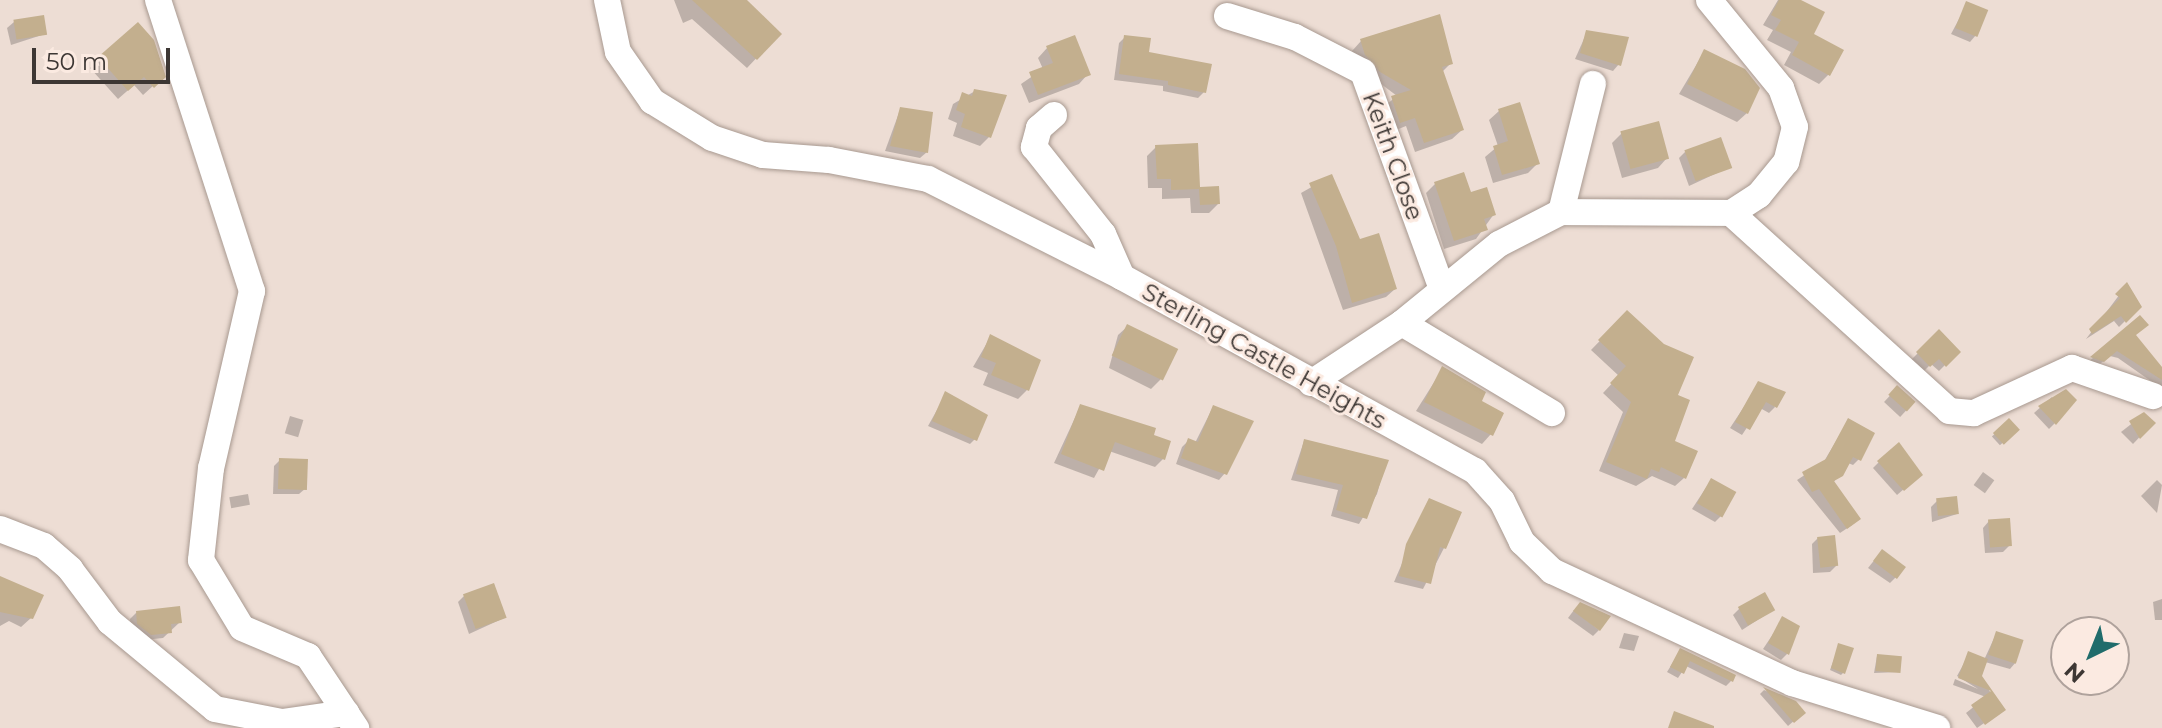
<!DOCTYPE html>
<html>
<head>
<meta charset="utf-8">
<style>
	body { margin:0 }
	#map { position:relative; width:2162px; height:728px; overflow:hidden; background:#edddd4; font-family:Montserrat,sans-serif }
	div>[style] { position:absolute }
	.shadow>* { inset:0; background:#0003; transform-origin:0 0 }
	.building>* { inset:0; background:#c3af8e; transform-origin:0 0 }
	.roads { filter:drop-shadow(0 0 2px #a89990) drop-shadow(0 0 2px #a89990) }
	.minor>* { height:26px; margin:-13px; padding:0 13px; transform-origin:13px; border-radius:13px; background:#fff }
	span { translate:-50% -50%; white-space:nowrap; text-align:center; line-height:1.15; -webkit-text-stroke:6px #fbeae1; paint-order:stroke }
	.street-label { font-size:24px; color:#3d3734 }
	.north { position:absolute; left:2050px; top:616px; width:80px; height:80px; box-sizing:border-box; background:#fbeae1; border:2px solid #afa29c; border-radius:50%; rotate:223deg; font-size:22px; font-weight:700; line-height:32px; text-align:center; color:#3d3734 }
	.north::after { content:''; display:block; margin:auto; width:28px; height:36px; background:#206c6b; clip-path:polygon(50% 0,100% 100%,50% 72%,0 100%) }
	.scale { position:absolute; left:32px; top:48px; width:138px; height:36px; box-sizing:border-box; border:4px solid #3d3734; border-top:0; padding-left:10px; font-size:24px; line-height:28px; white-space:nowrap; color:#3d3734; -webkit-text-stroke:6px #fbeae1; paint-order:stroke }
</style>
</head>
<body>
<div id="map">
	<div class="shadow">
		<div style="clip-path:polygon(674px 0,726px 0,779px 34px,747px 68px,692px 19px,683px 23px)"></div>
		<div style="clip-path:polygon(1778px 0,1797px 0,1829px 74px,1819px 84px,1784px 65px,1791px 52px,1767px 40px,1773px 30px,1763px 25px)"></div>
		<div style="clip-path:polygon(1967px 4px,1976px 35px,1970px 42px,1951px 34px)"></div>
		<div style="clip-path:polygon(14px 22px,45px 34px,11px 45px,7px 28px)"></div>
		<div style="clip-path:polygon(1587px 32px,1619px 64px,1613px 71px,1575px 59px)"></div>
		<div style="clip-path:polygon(1125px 37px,1147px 54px,1204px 92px,1198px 98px,1163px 91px,1163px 86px,1114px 80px,1119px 43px)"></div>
		<div style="clip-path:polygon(1361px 41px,1451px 63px,1442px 72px,1462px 130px,1452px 139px,1415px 152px,1406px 126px,1391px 132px,1382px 108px,1397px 96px,1356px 65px,1352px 51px)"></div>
		<div style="clip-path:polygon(1047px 48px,1088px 74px,1079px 84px,1029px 103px,1021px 84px,1043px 69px,1038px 58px)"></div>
		<div style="clip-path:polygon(1704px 52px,1747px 113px,1737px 122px,1679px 94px)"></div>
		<div style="clip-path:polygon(100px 58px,164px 76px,143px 95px,134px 85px,118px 99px,90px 68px)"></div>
		<div style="clip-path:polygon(975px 91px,989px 137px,980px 146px,953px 136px,957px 123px,948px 119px,953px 104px)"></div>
		<div style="clip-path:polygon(900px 110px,927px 152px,920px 158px,885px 151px)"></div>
		<div style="clip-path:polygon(1499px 111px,1538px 163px,1528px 173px,1493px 183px,1485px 157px,1498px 146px,1489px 120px)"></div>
		<div style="clip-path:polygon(1622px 133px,1667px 158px,1658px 168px,1622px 178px,1612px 143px)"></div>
		<div style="clip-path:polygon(1156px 147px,1198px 189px,1217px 188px,1218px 204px,1209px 213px,1191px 213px,1190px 198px,1162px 199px,1162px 188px,1148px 188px,1147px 156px)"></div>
		<div style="clip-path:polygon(1685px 152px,1730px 167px,1689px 186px,1679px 158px)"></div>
		<div style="clip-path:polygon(1331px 176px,1359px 241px,1395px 289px,1386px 297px,1343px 310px,1301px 193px)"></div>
		<div style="clip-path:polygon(1435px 184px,1494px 214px,1476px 239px,1444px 249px,1426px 193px)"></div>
		<div style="clip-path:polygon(2126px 286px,2139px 307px,2119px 327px,2114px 321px,2086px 339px)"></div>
		<div style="clip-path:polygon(1627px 313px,1675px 396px,1673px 442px,1684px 478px,1675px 486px,1652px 476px,1636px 486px,1599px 471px,1623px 412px,1603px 393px,1619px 376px,1591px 350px)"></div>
		<div style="clip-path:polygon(2140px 318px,2134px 336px,2162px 370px,2162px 389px,2118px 358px,2110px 356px,2097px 366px,2087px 363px)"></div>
		<div style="clip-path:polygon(1128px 326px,1161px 379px,1151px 389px,1109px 368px,1118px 335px)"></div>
		<div style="clip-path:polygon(1939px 332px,1958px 352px,1939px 371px,1931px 364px,1923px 372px,1911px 360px)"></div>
		<div style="clip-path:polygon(991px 336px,1027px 390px,1018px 399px,983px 385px,988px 373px,973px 367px)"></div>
		<div style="clip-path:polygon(1443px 368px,1479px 402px,1491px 434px,1482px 444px,1416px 411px)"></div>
		<div style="clip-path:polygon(1759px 384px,1775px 407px,1769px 413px,1760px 408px,1742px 435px,1730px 428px)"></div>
		<div style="left:1897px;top:388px;width:22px;height:19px;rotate:43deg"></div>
		<div style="clip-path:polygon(946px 394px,975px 439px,970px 444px,928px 426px)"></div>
		<div style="clip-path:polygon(2052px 397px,2055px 423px,2049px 429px,2034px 413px)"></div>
		<div style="clip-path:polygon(1080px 407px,1163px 459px,1155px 467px,1109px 451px,1094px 478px,1054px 463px)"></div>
		<div style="clip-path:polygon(1213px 407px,1225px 473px,1219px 480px,1176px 464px,1182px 447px,1188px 441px,1195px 443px)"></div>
		<div style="clip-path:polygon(2144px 414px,2153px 423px,2133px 444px,2121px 432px)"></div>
		<div style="left:290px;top:416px;width:14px;height:18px;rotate:17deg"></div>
		<div style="clip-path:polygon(1848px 421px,1859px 459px,1853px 465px,1848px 463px,1833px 483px,1852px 525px,1840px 533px,1797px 480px,1823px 463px)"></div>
		<div style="left:2009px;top:421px;width:12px;height:23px;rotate:48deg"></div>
		<div style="clip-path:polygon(1304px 441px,1386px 461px,1377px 494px,1359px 524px,1331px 516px,1338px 490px,1291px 480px)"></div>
		<div style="clip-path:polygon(280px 460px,306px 488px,299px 494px,273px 494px,274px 466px)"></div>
		<div style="clip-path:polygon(1879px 462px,1920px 475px,1897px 495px,1873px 468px)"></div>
		<div style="left:1983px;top:472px;width:14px;height:16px;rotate:36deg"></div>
		<div style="clip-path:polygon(1711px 480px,1721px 516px,1715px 522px,1692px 509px)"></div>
		<div style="clip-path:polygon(2157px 480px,2162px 485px,2157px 513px,2141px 496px)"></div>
		<div style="left:248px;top:494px;width:11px;height:19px;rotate:80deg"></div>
		<div style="clip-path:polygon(1429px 501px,1444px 548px,1423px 589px,1394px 582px)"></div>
		<div style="clip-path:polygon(1937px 501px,1957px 514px,1932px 522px,1931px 507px)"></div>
		<div style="clip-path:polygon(1989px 521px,2010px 545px,2003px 552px,1985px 553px,1983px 528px)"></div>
		<div style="clip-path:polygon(1818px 538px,1836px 566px,1830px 572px,1813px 573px,1812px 544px)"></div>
		<div style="clip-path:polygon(1876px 558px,1896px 577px,1890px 583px,1868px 568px)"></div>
		<div style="clip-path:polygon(0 578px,31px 618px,21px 627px,9px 621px,0 626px)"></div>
		<div style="clip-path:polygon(464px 596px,504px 618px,469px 634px,458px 602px)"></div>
		<div style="clip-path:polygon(2162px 599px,2162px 620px,2155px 620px,2153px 602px)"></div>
		<div style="clip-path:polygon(1739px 609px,1773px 610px,1742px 630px,1733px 615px)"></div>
		<div style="clip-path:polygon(1574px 610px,1599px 630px,1593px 636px,1568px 618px)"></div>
		<div style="clip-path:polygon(136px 613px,180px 622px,163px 638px,144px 640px,131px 630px,130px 619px)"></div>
		<div style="clip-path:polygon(1783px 619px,1787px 654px,1781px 660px,1763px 649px)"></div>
		<div style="clip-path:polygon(1624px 633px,1639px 636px,1634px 651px,1619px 648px)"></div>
		<div style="clip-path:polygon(1996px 634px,2016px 662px,2010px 669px,1985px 662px,1979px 676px,2003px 710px,1977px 728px,1966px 713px,1986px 697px,1953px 685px,1955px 679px,1978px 689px,1957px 676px,1969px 654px,1984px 660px)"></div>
		<div style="clip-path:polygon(1839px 646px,1844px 672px,1841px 675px,1830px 670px)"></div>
		<div style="clip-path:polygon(1680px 651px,1734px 676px,1731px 681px,1726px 686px,1686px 666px,1678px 678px,1667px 672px)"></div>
		<div style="clip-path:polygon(1877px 656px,1900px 672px,1874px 673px)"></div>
		<div style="clip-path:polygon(1764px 690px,1794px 703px,1803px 713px,1788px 726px,1760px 694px)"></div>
	</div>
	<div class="building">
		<div style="clip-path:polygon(692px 0,747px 0,782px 34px,757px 60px)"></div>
		<div style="clip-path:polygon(1779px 0,1801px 0,1825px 12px,1814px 34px,1844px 50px,1830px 76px,1792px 55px,1799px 42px,1775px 30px,1781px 20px,1771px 15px)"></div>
		<div style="left:1966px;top:1px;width:24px;height:29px;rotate:22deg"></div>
		<div style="clip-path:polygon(1440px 14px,1453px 64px,1442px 67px,1464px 130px,1424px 143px,1415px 118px,1400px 123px,1391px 96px,1411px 90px,1380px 72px,1365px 55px,1360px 39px)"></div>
		<div style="left:44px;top:15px;width:20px;height:31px;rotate:81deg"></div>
		<div style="clip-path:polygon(138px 22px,154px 40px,166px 77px,154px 88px,144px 77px,128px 91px,98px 57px)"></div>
		<div style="clip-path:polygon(1586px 30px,1629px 37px,1621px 66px,1580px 53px)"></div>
		<div style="clip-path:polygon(1075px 35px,1091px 75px,1038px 95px,1029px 72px,1053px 63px,1046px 46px)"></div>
		<div style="clip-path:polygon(1124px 35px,1151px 38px,1149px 52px,1212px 64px,1206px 93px,1168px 85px,1168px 81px,1119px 74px)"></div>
		<div style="clip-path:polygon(1704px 49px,1745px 69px,1760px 88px,1748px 114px,1687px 84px)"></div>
		<div style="clip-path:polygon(974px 89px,1007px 95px,991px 138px,961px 127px,965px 114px,956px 110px,962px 92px,972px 96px)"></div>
		<div style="clip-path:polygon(1520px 102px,1540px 164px,1502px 175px,1493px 146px,1508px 141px,1498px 109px)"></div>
		<div style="clip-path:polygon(900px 107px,933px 112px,928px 153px,890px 146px)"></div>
		<div style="left:1659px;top:121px;width:39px;height:40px;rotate:75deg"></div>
		<div style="left:1721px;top:137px;width:33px;height:39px;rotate:70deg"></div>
		<div style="clip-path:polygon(1198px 143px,1200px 187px,1219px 186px,1220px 204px,1200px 205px,1199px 189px,1171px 190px,1171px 179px,1157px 179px,1155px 145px)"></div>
		<div style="clip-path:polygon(1464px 172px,1471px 192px,1487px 187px,1496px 215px,1484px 219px,1488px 230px,1454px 241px,1434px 182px)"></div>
		<div style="clip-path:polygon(1332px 174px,1360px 239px,1379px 233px,1397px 289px,1352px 303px,1336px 246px,1309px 183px)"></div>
		<div style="clip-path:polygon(2127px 282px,2142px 307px,2126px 323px,2121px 316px,2092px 334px,2089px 329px,2120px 298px,2115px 294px)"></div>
		<div style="clip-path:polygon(1627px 310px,1664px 344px,1694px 357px,1678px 395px,1690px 400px,1675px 441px,1698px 451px,1686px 479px,1661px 467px,1659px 472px,1651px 469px,1647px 479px,1606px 462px,1631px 402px,1610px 383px,1626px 366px,1598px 340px)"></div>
		<div style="clip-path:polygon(2140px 315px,2149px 325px,2136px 335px,2162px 367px,2162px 380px,2117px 351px,2104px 362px,2090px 357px)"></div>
		<div style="left:1127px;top:324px;width:57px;height:35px;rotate:26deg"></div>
		<div style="clip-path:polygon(1939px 329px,1961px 352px,1946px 367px,1939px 359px,1930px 367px,1916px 352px)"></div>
		<div style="clip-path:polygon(990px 334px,1041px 360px,1029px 391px,991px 375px,996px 363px,981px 357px)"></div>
		<div style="clip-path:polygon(1442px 366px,1486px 392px,1482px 401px,1504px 413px,1493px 436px,1424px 402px)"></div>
		<div style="clip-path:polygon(1758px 381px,1786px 392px,1777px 408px,1766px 402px,1750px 430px,1735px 422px)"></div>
		<div style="left:1897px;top:385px;width:25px;height:13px;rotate:42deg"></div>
		<div style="clip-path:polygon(2066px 389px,2077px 400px,2056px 425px,2038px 406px)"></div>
		<div style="clip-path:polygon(945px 391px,988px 415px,977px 441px,932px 421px)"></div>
		<div style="clip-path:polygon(1080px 404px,1156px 428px,1154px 435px,1171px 441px,1165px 460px,1115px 442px,1104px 471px,1061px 454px)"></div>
		<div style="clip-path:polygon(1213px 405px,1254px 421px,1227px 475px,1181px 458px,1188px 438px,1198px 442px)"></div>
		<div style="clip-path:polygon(2144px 412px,2156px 423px,2140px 439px,2129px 421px)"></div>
		<div style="clip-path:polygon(1848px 418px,1875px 433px,1861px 461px,1853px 457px,1843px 476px,1834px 481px,1861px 519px,1847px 529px,1819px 489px,1812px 492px,1802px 472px,1826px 459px)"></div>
		<div style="left:2009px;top:418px;width:16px;height:22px;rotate:47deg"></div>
		<div style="clip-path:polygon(1304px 439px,1389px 460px,1367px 519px,1336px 510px,1343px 485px,1296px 474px)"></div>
		<div style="clip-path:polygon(1899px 442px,1923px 475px,1904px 491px,1877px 461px)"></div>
		<div style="left:279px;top:458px;width:29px;height:31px;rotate:2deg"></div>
		<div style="left:1711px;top:478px;width:29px;height:29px;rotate:29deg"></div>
		<div style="left:1957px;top:496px;width:18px;height:21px;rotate:84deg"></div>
		<div style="clip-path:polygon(1429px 498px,1462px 512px,1446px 549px,1440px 547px,1431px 584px,1399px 576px,1406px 544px)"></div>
		<div style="left:2010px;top:518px;width:28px;height:22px;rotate:86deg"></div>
		<div style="left:1835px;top:535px;width:31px;height:18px;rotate:84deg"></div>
		<div style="left:1882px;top:549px;width:30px;height:15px;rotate:37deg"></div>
		<div style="clip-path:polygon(0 576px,44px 595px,33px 619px,0 612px)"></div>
		<div style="left:494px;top:583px;width:37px;height:33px;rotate:70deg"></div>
		<div style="left:1765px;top:592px;width:21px;height:31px;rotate:61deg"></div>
		<div style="clip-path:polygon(1580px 602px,1611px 616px,1600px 631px,1573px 611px)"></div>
		<div style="clip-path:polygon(180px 606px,182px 623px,171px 624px,172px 633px,151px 635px,137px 624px,136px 611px)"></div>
		<div style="clip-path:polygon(1782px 616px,1800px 626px,1789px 655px,1768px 643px)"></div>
		<div style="left:1996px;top:631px;width:29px;height:25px;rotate:18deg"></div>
		<div style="clip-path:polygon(1838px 643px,1854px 648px,1845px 674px,1831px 668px)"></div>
		<div style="clip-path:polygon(1680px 648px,1736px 675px,1733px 682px,1690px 661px,1684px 674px,1670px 667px)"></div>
		<div style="clip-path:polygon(1968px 651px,1988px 659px,1982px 676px,2006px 710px,1985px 725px,1971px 705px,1991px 691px,1958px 678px)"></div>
		<div style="left:1877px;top:654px;width:25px;height:17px;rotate:5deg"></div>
		<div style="clip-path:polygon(1763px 687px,1796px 701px,1806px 713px,1794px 723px)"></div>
		<div style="clip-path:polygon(1674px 711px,1714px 726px,1714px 728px,1668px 728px)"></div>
	</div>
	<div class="roads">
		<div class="minor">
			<div style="left:158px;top:0;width:306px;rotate:72.1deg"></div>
			<div style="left:252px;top:291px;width:182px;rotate:103deg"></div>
			<div style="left:211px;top:468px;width:93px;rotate:96.2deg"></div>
			<div style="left:201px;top:560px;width:79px;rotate:58.9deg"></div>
			<div style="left:242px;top:628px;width:72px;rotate:23deg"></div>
			<div style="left:308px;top:656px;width:87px;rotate:56.3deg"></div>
			<div style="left:607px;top:0;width:53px;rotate:78.1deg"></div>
			<div style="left:618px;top:52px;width:60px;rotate:55.2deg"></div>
			<div style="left:652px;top:101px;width:70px;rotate:31.7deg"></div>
			<div style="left:712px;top:138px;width:54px;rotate:18.4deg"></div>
			<div style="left:763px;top:155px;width:66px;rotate:4.3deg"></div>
			<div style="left:829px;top:160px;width:101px;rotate:10.9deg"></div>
			<div style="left:928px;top:179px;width:217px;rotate:26.8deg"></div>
			<div style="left:1122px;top:277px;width:403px;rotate:28.8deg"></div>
			<div style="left:1475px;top:471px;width:40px;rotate:48deg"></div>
			<div style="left:1502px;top:501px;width:46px;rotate:64deg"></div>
			<div style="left:1522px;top:542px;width:42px;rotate:44deg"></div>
			<div style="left:1552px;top:571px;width:265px;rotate:25deg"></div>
			<div style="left:1792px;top:683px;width:152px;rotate:17.2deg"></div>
			<div style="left:1709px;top:0;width:114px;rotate:50.7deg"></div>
			<div style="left:1781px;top:88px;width:41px;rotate:70.3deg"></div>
			<div style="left:1795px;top:127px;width:36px;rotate:104deg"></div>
			<div style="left:1786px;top:162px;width:43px;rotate:129.3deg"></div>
			<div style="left:1759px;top:195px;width:33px;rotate:147deg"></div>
			<div style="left:1227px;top:16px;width:71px;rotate:17.2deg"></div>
			<div style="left:1295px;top:37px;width:76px;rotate:27.2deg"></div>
			<div style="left:1363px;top:72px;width:231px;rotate:70deg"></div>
			<div style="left:1054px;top:115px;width:20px;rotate:139deg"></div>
			<div style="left:1039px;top:128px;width:20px;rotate:105deg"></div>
			<div style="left:1034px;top:147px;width:111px;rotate:51.6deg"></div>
			<div style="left:1103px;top:234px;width:47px;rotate:66.2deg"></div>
			<div style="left:1561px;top:212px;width:132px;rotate:-76deg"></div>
			<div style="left:1402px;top:323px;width:175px;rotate:31deg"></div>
			<div style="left:1311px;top:383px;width:109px;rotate:-33.4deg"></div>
			<div style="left:1402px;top:323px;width:125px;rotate:-39.2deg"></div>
			<div style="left:1499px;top:244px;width:70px;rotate:-27.3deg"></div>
			<div style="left:1561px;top:212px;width:170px;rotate:0.3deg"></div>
			<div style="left:1731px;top:213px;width:294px;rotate:42.2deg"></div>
			<div style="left:1949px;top:411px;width:25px;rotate:5deg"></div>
			<div style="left:1974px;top:413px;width:108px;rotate:-24.7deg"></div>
			<div style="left:2072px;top:368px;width:86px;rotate:19.1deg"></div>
			<div style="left:0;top:529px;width:47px;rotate:21.1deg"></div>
			<div style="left:44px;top:546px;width:35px;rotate:41deg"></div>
			<div style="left:70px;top:569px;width:66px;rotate:53deg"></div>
			<div style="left:110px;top:622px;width:136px;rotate:39.6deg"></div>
			<div style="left:215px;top:709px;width:68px;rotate:11deg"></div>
			<div style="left:282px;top:722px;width:65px;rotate:-8deg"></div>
		</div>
	</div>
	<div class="street-label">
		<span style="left:1393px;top:156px;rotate:70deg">Keith Close</span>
		<span style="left:1264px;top:356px;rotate:29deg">Sterling Castle Heights</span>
	</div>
	<div class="north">N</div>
	<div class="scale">50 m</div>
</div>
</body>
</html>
